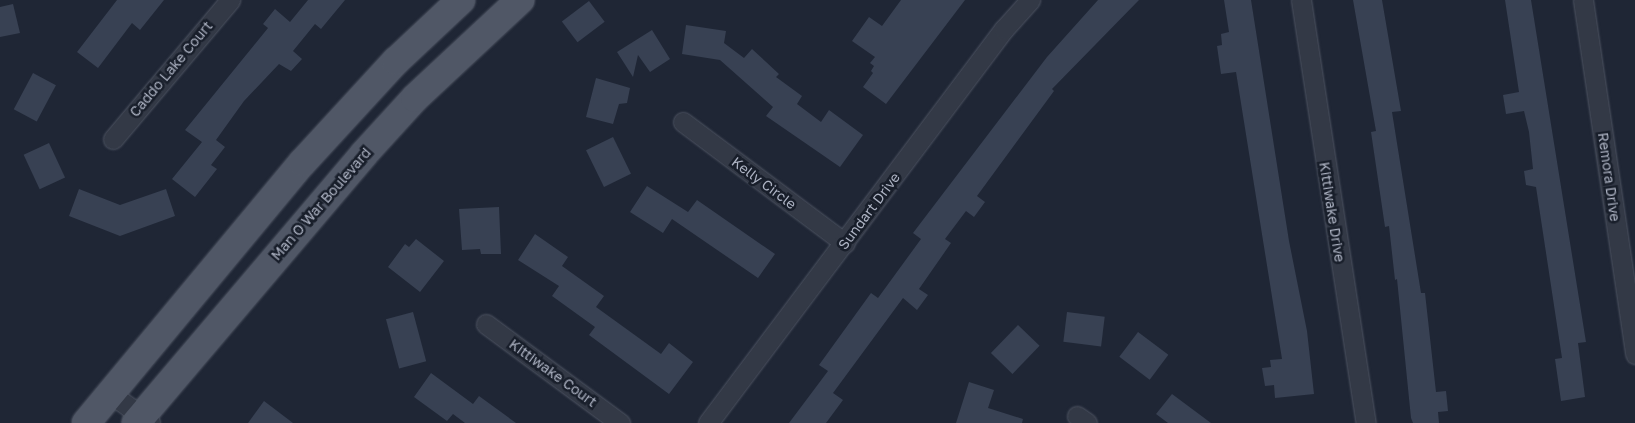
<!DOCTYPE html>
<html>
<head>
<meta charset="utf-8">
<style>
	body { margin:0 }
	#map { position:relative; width:1635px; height:423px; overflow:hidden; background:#1f2635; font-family:"Golos Text",sans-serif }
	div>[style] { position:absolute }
	.building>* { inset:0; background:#384153; transform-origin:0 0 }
	.roads { filter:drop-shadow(0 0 1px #4d5361) drop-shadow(0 0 1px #4d5361) }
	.minor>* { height:19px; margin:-9.5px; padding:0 9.5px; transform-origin:9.5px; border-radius:9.5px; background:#333946 }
	.primary>* { height:28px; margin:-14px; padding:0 14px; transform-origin:14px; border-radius:14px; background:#505766 }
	span { translate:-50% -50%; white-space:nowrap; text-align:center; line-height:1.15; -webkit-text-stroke:5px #181e2a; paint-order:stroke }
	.street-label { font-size:14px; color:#adb3c3 }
</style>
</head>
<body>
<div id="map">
	<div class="building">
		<div style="clip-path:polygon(117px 0,164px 0,140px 30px,132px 23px,98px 68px,77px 52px)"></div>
		<div style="clip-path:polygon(308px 0,345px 0,321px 29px,315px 24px,293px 51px,302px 59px,291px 71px,279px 64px,244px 101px,216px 140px,225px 147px,211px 165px,217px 169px,195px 197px,172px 179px,202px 142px,185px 130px,268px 28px,263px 24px,275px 9px,290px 22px)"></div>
		<div style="clip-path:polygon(901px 0,965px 0,886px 104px,863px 87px,873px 73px,871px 71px,874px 66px,870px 63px,875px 57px,852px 41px,869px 17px,882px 26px)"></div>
		<div style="clip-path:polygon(1098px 0,1139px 0,1052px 89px,1054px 91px,977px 196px,985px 202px,974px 217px,966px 211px,945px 239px,951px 243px,919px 289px,928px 295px,917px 310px,903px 298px,833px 393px,843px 400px,826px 423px,789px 423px,828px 371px,819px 365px,871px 293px,878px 298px,921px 239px,913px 233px,1047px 57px)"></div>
		<div style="clip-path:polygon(1224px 0,1251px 0,1289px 241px,1307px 331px,1314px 394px,1275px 398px,1274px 385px,1265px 386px,1262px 368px,1271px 367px,1270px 360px,1282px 359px,1236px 72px,1221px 74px,1217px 46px,1222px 45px,1221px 34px,1229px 32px)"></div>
		<div style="clip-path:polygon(1353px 0,1382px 0,1401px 111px,1392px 112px,1421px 293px,1425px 293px,1436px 392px,1446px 391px,1448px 411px,1438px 412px,1439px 423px,1413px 423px,1411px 418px,1397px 279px,1395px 280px,1389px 226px,1385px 227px,1371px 132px,1376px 131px)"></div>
		<div style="clip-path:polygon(1505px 0,1531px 0,1586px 342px,1578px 343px,1585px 397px,1561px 401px,1555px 359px,1562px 358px,1536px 187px,1526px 185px,1524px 171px,1533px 169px,1529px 132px,1524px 111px,1506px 114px,1503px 95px,1519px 92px)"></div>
		<div style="left:589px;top:1px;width:26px;height:34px;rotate:53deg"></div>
		<div style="clip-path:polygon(13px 4px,20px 33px,0 37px,0 7px)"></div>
		<div style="clip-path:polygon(686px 25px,726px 31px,724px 43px,744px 58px,752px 49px,779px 74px,776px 77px,802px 96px,797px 104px,821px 122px,829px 110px,863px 135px,840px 167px,766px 116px,773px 107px,720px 60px,682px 54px)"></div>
		<div style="clip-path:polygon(652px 30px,670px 59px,650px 72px,638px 55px,633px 77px,617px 52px)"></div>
		<div style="left:33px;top:73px;width:26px;height:41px;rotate:28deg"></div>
		<div style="clip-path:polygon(596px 78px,630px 88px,627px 103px,619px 104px,613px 124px,586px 117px)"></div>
		<div style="left:613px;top:137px;width:41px;height:30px;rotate:64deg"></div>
		<div style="left:49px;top:143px;width:38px;height:28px;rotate:65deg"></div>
		<div style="clip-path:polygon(647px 186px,688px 212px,697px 200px,775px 254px,758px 278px,672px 219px,663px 233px,630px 212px)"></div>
		<div style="clip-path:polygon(79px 189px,120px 205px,166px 189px,175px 216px,120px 236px,69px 216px)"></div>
		<div style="clip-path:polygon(499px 207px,501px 254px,481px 254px,480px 249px,462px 250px,459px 209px)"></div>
		<div style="clip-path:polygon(535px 234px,568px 257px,562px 266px,604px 296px,596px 307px,661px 354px,669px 343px,693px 362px,669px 394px,589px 335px,595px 327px,552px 296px,559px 286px,518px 260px)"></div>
		<div style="clip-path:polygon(416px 239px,444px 261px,420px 292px,388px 267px,405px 244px,409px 247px)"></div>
		<div style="left:413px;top:312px;width:51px;height:28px;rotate:75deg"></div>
		<div style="left:1067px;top:312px;width:38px;height:30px;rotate:7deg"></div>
		<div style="left:1018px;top:325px;width:30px;height:39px;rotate:44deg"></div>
		<div style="left:1138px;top:332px;width:38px;height:31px;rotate:37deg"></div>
		<div style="clip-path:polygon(431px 373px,473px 404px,479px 396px,516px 423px,465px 423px,453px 414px,447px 421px,414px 397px)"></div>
		<div style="clip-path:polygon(969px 382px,994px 390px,988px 408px,1023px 419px,1022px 423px,956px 423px)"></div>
		<div style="clip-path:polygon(1172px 394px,1211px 423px,1168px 423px,1156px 414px)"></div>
		<div style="clip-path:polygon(264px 401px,293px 423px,248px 423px)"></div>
	</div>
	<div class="roads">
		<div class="minor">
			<div style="left:1301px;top:0;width:428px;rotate:81.3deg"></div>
			<div style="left:1583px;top:0;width:358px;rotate:81.6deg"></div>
			<div style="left:683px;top:122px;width:202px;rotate:36.8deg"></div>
			<div style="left:113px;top:139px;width:182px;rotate:-49.9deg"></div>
			<div style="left:486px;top:324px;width:167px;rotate:36.5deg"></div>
			<div style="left:111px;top:394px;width:48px;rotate:35.7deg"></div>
			<div style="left:1077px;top:416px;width:12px;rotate:35deg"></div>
			<div style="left:708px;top:423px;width:493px;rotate:-53.1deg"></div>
			<div style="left:1004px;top:29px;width:39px;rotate:-48deg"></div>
		</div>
		<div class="primary">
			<div style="left:86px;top:423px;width:339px;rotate:-50.3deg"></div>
			<div style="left:303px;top:162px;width:137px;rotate:-47.4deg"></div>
			<div style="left:396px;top:61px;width:89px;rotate:-43.2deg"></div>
			<div style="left:136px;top:423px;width:351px;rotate:-49.7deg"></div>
			<div style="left:363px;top:155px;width:77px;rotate:-47.6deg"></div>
			<div style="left:415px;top:98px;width:144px;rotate:-43deg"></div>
		</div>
	</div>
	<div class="street-label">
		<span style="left:171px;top:69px;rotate:-50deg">Caddo Lake Court</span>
		<span style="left:1609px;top:177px;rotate:82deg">Remora Drive</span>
		<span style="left:764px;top:183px;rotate:37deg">Kelly Circle</span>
		<span style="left:321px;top:204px;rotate:-49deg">Man O War Boulevard</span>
		<span style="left:869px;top:211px;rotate:-53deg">Sundart Drive</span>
		<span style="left:1332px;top:212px;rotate:81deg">Kittiwake Drive</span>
		<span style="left:553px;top:373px;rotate:36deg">Kittiwake Court</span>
	</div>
</div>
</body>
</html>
